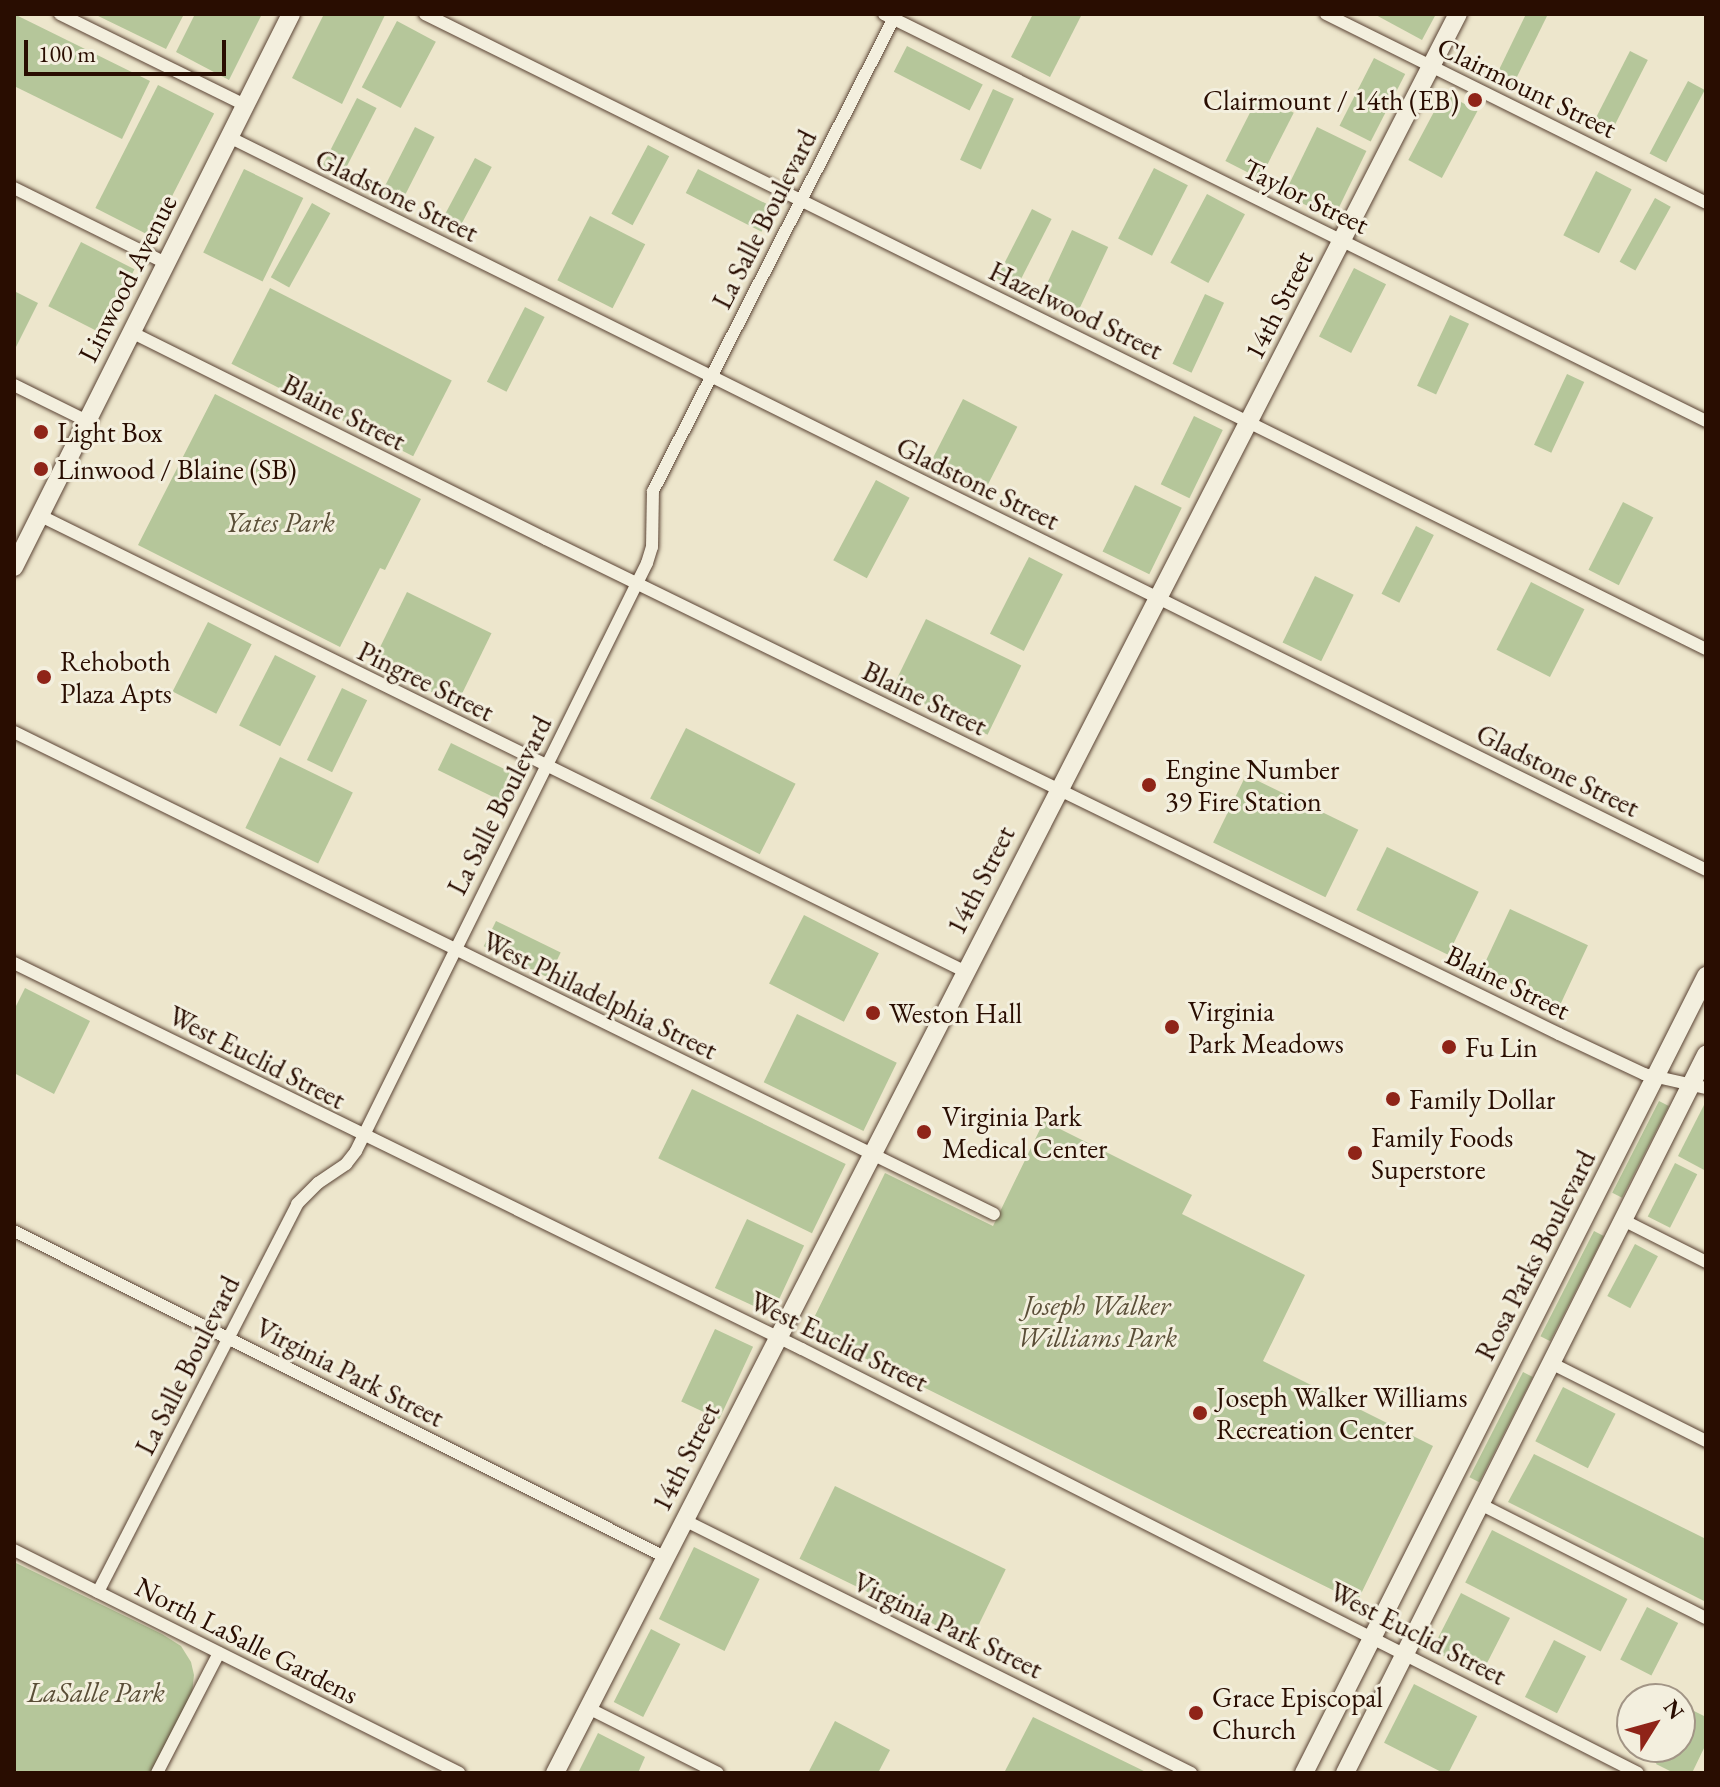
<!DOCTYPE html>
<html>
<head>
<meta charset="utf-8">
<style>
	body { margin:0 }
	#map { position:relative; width:1720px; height:1787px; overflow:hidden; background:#ede6cc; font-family:"EB Garamond",serif }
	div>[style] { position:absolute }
	.green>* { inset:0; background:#b5c69a; transform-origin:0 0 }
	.roads { filter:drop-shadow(0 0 2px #5a4334) drop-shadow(0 0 2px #5a4334) }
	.street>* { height:12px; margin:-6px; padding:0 6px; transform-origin:6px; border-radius:6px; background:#f3efde }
	.secondary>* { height:18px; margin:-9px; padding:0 9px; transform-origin:9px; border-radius:9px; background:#f3efde }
	.dots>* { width:22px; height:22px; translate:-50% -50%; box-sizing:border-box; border:4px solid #f3efde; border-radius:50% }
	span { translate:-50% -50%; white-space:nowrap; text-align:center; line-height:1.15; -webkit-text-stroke:6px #f3efde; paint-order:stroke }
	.street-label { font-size:28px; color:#290d01 }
	.poi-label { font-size:28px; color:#290d01 }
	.right { translate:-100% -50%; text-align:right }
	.left { translate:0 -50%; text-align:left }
	.park-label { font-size:28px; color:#5a4e37; font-style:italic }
	.frame { position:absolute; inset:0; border:16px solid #290d01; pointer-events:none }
	.north { position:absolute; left:1616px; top:1683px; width:80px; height:80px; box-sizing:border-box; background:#f3efde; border:2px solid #a29586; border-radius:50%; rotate:53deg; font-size:22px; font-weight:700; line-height:32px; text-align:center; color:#290d01 }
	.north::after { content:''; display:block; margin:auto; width:28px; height:36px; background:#8f2418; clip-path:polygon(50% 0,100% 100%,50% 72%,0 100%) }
	.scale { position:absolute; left:24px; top:40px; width:202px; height:36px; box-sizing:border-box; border:4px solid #290d01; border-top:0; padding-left:10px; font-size:24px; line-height:28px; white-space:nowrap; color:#290d01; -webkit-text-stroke:6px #f3efde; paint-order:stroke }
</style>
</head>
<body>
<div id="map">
	<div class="green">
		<div style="clip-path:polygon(14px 14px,150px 81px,122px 139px,14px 86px)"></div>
		<div style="clip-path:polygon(94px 14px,184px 14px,166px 49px)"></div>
		<div style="clip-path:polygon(195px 14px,262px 14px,229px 80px,176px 52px)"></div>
		<div style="clip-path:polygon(324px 14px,385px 15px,342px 104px,292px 78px)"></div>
		<div style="clip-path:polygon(1033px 14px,1082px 14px,1050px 77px,1011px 57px)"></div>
		<div style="clip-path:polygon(1374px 14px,1436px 14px,1422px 40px)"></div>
		<div style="clip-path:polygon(1526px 14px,1548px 14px,1512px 87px,1495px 78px)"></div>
		<div style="left:397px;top:21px;width:44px;height:75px;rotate:28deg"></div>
		<div style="left:907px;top:46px;width:85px;height:29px;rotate:27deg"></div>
		<div style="left:1630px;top:51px;width:20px;height:84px;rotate:27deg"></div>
		<div style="left:1374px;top:58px;width:35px;height:76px;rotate:27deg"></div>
		<div style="left:1688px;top:81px;width:19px;height:82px;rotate:28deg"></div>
		<div style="left:158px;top:85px;width:63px;height:138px;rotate:27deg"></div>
		<div style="left:993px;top:89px;width:23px;height:78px;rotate:25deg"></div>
		<div style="left:1444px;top:93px;width:38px;height:76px;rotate:28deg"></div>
		<div style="left:1259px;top:95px;width:39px;height:74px;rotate:27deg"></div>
		<div style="left:357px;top:98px;width:22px;height:77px;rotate:27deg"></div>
		<div style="left:415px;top:127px;width:22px;height:76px;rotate:27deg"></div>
		<div style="left:1317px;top:127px;width:55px;height:75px;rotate:26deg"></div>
		<div style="left:648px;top:145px;width:24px;height:78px;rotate:28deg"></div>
		<div style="left:475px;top:158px;width:19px;height:76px;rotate:28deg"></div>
		<div style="left:1154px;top:168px;width:38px;height:79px;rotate:27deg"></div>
		<div style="left:244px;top:169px;width:66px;height:93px;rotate:26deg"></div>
		<div style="left:698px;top:169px;width:85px;height:27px;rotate:27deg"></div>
		<div style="left:1596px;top:171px;width:40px;height:72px;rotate:27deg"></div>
		<div style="left:1207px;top:194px;width:43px;height:78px;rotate:28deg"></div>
		<div style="left:1655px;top:198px;width:18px;height:73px;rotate:29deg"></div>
		<div style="left:312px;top:203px;width:21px;height:85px;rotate:29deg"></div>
		<div style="left:1032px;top:209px;width:22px;height:78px;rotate:27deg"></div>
		<div style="left:590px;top:216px;width:62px;height:72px;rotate:27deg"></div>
		<div style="left:1072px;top:230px;width:40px;height:76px;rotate:25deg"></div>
		<div style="left:81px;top:242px;width:60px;height:72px;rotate:27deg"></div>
		<div style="left:1354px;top:268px;width:36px;height:77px;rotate:27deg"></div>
		<div style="left:270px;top:288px;width:204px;height:85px;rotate:27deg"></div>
		<div style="clip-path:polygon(14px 291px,38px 303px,14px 351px)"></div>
		<div style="left:1205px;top:294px;width:21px;height:77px;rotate:25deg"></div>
		<div style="left:525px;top:307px;width:22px;height:84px;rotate:27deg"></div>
		<div style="left:1450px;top:315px;width:21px;height:78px;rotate:25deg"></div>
		<div style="left:1567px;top:374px;width:19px;height:78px;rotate:25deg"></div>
		<div style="clip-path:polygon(215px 394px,421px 499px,385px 570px,380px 568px,340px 647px,138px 545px)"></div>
		<div style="left:963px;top:399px;width:61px;height:73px;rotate:27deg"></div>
		<div style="left:1194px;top:416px;width:32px;height:76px;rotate:26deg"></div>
		<div style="left:876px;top:480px;width:38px;height:91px;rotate:28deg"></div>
		<div style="left:1135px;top:485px;width:52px;height:74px;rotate:26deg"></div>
		<div style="left:1623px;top:502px;width:34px;height:76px;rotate:27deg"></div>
		<div style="left:1416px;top:526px;width:20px;height:76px;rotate:27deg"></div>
		<div style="left:1029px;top:557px;width:38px;height:86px;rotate:27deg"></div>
		<div style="left:1315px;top:576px;width:43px;height:74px;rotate:26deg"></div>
		<div style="left:1531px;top:582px;width:60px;height:76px;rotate:27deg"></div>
		<div style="left:407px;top:592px;width:94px;height:79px;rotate:26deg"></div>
		<div style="left:926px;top:619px;width:106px;height:77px;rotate:26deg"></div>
		<div style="left:208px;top:622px;width:49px;height:78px;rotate:27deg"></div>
		<div style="left:275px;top:655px;width:46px;height:79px;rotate:27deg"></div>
		<div style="left:342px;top:688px;width:28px;height:80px;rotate:26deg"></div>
		<div style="left:686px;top:728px;width:123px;height:79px;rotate:27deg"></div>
		<div style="left:451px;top:743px;width:73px;height:30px;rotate:26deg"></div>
		<div style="left:280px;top:757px;width:81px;height:79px;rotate:26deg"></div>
		<div style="left:1246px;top:775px;width:125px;height:75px;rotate:26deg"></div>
		<div style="left:1387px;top:847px;width:102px;height:70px;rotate:26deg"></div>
		<div style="left:1510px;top:909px;width:86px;height:67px;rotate:25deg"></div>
		<div style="left:804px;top:915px;width:84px;height:77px;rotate:27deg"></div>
		<div style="left:496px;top:921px;width:72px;height:28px;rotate:26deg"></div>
		<div style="clip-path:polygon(25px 988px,90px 1021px,54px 1094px,14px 1073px,14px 1010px)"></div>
		<div style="left:797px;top:1014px;width:111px;height:76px;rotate:26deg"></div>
		<div style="left:692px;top:1089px;width:171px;height:77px;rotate:26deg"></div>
		<div style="left:1659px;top:1101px;width:11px;height:103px;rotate:27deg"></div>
		<div style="clip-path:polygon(1704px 1105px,1706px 1105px,1706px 1171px,1678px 1156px)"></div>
		<div style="clip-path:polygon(1044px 1121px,1192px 1195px,1182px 1214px,1305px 1275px,1263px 1361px,1433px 1446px,1357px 1602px,808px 1330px,885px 1173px,993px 1226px)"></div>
		<div style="left:1675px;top:1163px;width:25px;height:60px;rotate:27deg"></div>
		<div style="left:747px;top:1219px;width:63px;height:76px;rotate:25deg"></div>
		<div style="left:1594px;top:1231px;width:11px;height:118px;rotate:27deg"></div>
		<div style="left:1635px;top:1244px;width:26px;height:59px;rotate:28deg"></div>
		<div style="left:715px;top:1329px;width:42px;height:80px;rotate:25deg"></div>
		<div style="left:1523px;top:1372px;width:11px;height:118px;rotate:27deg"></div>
		<div style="left:1563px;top:1387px;width:59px;height:61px;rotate:27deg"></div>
		<div style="clip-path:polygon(1534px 1454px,1706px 1539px,1706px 1602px,1508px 1502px)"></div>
		<div style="left:835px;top:1486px;width:190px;height:81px;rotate:26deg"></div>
		<div style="left:1492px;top:1530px;width:152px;height:59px;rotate:27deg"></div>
		<div style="left:694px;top:1547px;width:73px;height:80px;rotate:26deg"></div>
		<div style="clip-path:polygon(14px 1562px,162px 1634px,181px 1646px,191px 1662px,194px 1675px,192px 1693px,151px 1773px,14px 1773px)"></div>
		<div style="left:1461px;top:1593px;width:55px;height:64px;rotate:27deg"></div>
		<div style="left:1647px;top:1607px;width:35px;height:59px;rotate:27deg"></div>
		<div style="left:651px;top:1629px;width:33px;height:82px;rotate:27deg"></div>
		<div style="left:1554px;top:1640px;width:36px;height:64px;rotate:27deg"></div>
		<div style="left:1414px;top:1684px;width:71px;height:66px;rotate:27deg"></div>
		<div style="clip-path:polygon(1684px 1706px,1706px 1717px,1706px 1744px,1692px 1773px,1674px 1773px,1656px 1764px,1664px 1747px,1680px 1747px,1680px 1715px)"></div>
		<div style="clip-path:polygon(1033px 1717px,1148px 1773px,1004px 1773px)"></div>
		<div style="clip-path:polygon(835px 1721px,890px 1750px,878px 1773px,808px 1773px)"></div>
		<div style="clip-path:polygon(598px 1733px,645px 1757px,638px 1773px,578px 1773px)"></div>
	</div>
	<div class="roads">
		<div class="street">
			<div style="left:60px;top:14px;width:206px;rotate:26.2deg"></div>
			<div style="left:425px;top:14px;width:1430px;rotate:26.37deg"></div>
			<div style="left:884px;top:14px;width:917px;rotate:26.34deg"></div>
			<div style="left:1326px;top:14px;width:424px;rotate:26.4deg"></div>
			<div style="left:229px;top:137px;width:1649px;rotate:26.39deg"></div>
			<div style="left:14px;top:188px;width:169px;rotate:26.3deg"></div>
			<div style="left:131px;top:332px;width:464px;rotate:26.5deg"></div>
			<div style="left:546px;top:539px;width:1127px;rotate:26.04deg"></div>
			<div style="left:1559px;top:1034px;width:94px;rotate:25.2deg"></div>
			<div style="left:1644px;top:1074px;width:64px;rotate:12.7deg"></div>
			<div style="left:14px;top:385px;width:81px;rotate:26.3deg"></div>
			<div style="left:39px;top:515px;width:1031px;rotate:26.24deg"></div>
			<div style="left:14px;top:732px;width:1092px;rotate:26.19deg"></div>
			<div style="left:14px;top:963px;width:877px;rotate:26.1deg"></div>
			<div style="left:802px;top:1349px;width:937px;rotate:26.89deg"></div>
			<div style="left:1623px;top:1220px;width:93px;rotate:26.8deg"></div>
			<div style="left:14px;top:1231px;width:728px;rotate:26.6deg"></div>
			<div style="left:1551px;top:1363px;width:174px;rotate:26.7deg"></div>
			<div style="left:1480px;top:1504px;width:253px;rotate:26.8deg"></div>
			<div style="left:684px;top:1520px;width:567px;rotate:26.52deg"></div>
			<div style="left:14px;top:1550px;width:498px;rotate:26.6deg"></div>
			<div style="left:98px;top:1592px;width:436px;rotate:-62.8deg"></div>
			<div style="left:297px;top:1204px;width:30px;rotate:-45deg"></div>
			<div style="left:318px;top:1183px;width:34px;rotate:-34deg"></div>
			<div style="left:346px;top:1164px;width:16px;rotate:-52deg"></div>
			<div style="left:356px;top:1151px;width:656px;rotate:-63.67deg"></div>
			<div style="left:647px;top:563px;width:17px;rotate:-73deg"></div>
			<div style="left:652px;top:547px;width:56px;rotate:-89deg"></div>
			<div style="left:653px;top:491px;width:535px;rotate:-63deg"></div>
			<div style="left:588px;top:1708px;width:145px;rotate:26.6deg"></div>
			<div style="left:157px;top:1773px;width:135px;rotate:-62.7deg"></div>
		</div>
		<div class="secondary">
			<div style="left:14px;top:567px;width:618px;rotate:-63.39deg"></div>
			<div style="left:555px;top:1773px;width:1977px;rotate:-62.83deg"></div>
			<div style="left:1304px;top:1773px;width:893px;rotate:-63.23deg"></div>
			<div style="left:1345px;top:1773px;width:804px;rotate:-63.31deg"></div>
		</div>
	</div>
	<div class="dots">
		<div style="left:1475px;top:100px;background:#8f2418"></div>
		<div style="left:41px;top:432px;background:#8f2418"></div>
		<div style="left:41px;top:469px;background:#8f2418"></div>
		<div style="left:44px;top:677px;background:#8f2418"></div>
		<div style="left:1149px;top:785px;background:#8f2418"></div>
		<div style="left:873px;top:1013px;background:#8f2418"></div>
		<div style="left:1172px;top:1027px;background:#8f2418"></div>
		<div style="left:1449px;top:1047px;background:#8f2418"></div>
		<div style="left:1393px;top:1099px;background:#8f2418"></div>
		<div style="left:924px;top:1132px;background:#8f2418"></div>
		<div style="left:1355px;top:1153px;background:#8f2418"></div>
		<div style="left:1200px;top:1413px;background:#8f2418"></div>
		<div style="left:1196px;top:1713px;background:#8f2418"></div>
	</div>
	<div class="street-label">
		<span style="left:1527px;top:87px;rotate:26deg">Clairmount Street</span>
		<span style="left:397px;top:195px;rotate:26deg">Gladstone Street</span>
		<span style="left:1306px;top:196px;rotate:26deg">Taylor Street</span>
		<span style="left:764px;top:219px;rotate:-63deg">La Salle Boulevard</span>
		<span style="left:127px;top:278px;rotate:-63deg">Linwood Avenue</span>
		<span style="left:1278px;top:305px;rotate:-63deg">14th Street</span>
		<span style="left:1076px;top:310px;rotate:26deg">Hazelwood Street</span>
		<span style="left:344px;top:412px;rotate:27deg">Blaine Street</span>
		<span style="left:978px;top:483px;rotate:26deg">Gladstone Street</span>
		<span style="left:426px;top:681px;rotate:26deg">Pingree Street</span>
		<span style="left:925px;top:698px;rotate:26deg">Blaine Street</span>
		<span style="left:1558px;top:770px;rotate:26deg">Gladstone Street</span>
		<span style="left:499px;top:805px;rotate:-63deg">La Salle Boulevard</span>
		<span style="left:980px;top:880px;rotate:-63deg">14th Street</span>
		<span style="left:1508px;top:982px;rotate:26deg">Blaine Street</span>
		<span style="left:600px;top:995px;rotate:26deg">West Philadelphia Street</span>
		<span style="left:257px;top:1057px;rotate:27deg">West Euclid Street</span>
		<span style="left:1535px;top:1255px;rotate:-63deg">Rosa Parks Boulevard</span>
		<span style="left:839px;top:1341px;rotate:26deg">West Euclid Street</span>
		<span style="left:187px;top:1365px;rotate:-63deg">La Salle Boulevard</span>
		<span style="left:350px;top:1372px;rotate:27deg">Virginia Park Street</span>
		<span style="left:685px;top:1457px;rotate:-63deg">14th Street</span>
		<span style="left:948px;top:1625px;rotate:26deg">Virginia Park Street</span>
		<span style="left:1418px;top:1633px;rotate:27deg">West Euclid Street</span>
		<span style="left:247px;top:1640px;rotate:27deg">North LaSalle Gardens</span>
	</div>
	<div class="poi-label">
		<span class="right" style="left:1459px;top:100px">Clairmount / 14th (EB)</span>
		<span class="left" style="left:57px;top:432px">Light Box</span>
		<span class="left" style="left:57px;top:469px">Linwood / Blaine (SB)</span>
		<span class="left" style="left:60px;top:677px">Rehoboth<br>Plaza Apts</span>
		<span class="left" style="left:1165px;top:785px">Engine Number<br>39 Fire Station</span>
		<span class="left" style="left:1188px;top:1027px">Virginia<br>Park Meadows</span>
		<span class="left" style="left:889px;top:1013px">Weston Hall</span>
		<span class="left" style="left:1465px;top:1047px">Fu Lin</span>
		<span class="left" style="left:1409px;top:1099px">Family Dollar</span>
		<span class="left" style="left:942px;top:1132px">Virginia Park<br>Medical Center</span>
		<span class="left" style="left:1371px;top:1153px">Family Foods<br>Superstore</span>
		<span class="left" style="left:1216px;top:1413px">Joseph Walker Williams<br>Recreation Center</span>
		<span class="left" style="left:1212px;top:1713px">Grace Episcopal<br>Church</span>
	</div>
	<div class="park-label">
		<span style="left:280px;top:522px">Yates Park</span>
		<span style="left:1097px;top:1321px">Joseph Walker<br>Williams Park</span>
		<span style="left:96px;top:1692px">LaSalle Park</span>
	</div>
	<div class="frame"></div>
	<div class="north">N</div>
	<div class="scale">100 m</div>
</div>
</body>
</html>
